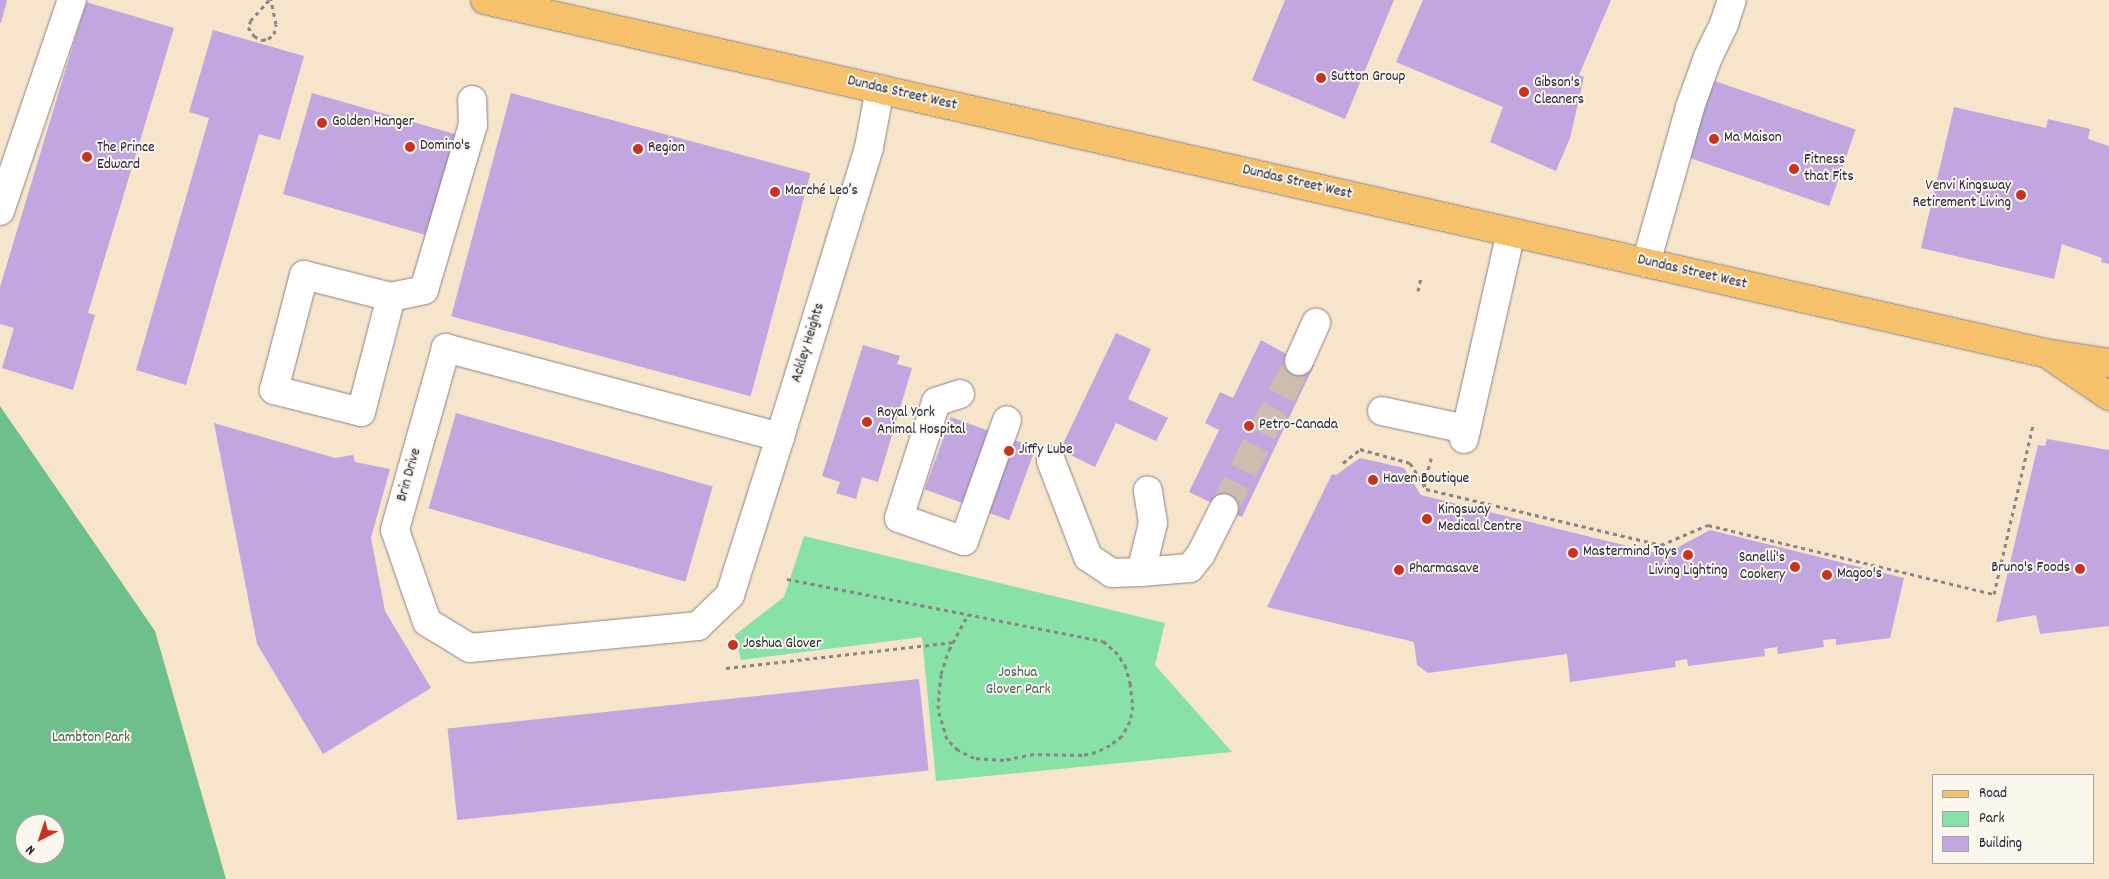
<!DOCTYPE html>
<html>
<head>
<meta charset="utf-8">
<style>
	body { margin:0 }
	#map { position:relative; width:2109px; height:879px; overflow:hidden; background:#f6e4cb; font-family:Dekko,sans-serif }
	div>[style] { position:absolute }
	.green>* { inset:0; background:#88e1a6 }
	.forest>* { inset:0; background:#6ebf8b }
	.building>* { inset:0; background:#c2a6e0; transform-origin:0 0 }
	.minor-tunnel>* { height:28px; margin-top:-14px; transform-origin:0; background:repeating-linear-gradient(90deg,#ccbdae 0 28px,transparent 0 42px) }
	.path>* { height:3px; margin-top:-1.5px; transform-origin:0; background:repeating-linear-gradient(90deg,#8c8383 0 4px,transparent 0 8px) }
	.roads { filter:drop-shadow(0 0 1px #8c8383) drop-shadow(0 0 1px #8c8383) }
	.minor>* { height:28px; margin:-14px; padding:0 14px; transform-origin:14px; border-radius:14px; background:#fff }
	.major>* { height:28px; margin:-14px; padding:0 14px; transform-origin:14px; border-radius:14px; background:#f5c16b }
	.dots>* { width:14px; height:14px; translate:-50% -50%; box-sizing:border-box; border:2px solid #fbf7ec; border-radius:50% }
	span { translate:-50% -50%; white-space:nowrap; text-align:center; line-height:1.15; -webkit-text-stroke:4px #fbf7ec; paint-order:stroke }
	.poi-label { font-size:15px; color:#22223b }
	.left { translate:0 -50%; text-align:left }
	.right { translate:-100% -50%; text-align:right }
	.street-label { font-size:15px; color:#22223b }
	.park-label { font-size:15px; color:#415b5b }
	.legend { position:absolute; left:1932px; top:774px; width:162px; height:90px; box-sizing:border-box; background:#fbf7ec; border:1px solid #a4a2a5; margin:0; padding:6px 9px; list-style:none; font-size:15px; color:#22223b }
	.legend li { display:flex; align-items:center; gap:10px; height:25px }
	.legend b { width:25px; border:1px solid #a4a2a5 }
	.north { position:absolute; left:15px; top:814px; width:50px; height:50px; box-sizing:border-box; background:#fbf7ec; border:1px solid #a4a2a5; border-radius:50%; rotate:221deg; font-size:14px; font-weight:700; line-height:20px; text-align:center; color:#22223b }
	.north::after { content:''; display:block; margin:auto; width:18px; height:22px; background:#c8321e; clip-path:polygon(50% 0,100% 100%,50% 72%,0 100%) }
</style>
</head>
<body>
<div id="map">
	<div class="green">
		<div style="clip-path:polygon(804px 536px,1165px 623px,1155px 665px,1232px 752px,936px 781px,922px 637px,741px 660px,735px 635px,784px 597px)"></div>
	</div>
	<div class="forest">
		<div style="clip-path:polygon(evenodd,0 406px,155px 631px,226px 879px,0 879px,0 406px,25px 824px,55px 824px,55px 854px,25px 854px,25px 824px)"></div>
	</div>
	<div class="building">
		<div style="clip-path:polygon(0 0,7px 0,1px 23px,0 23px)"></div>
		<div style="clip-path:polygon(1285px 0,1394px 0,1345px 119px,1252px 80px)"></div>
		<div style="clip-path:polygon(1423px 0,1611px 0,1579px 75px,1584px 77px,1570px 138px,1556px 171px,1490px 142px,1503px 107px,1396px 62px)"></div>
		<div style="clip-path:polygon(86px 2px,174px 28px,88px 313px,95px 315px,73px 390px,2px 368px,14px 328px,0 324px,0 287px)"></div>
		<div style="clip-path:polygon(213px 30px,304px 56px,280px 140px,259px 134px,186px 385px,136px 370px,209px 118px,189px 112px)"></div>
		<div style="left:1709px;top:79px;width:155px;height:81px;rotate:19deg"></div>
		<div style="left:312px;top:93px;width:154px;height:105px;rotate:16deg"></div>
		<div style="left:511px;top:93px;width:310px;height:231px;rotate:15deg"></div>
		<div style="clip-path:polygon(1954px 107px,2046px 128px,2048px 119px,2090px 129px,2088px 139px,2109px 146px,2109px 264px,2101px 262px,2102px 258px,2062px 244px,2054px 279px,1921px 248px)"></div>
		<div style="clip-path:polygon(1116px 333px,1151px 349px,1128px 399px,1168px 418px,1156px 441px,1116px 423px,1095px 467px,1060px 450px)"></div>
		<div style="clip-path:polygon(1261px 340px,1299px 361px,1314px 365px,1242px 517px,1189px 492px,1219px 430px,1205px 423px,1220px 392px,1233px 398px)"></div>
		<div style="clip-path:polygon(863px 345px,900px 356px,897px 364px,912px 368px,878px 482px,862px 477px,856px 499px,836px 493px,840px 482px,822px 476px)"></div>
		<div style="left:456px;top:413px;width:267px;height:99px;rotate:16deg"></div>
		<div style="left:951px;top:417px;width:90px;height:77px;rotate:20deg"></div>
		<div style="clip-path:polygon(214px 423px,335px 458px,353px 455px,355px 462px,390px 469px,371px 538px,385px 611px,431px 688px,323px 754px,257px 644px)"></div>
		<div style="clip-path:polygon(2047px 439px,2109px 450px,2109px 626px,2040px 634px,2036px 615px,1996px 622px,2038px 445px,2045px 446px)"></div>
		<div style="clip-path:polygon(1360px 458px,1404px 468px,1421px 495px,1664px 555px,1710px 530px,1904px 578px,1890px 638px,1836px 645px,1836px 639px,1823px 640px,1824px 647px,1778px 654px,1777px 647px,1764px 649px,1765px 656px,1688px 666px,1687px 659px,1675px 661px,1676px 667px,1570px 682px,1567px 654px,1428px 673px,1417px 665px,1414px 642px,1267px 607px,1332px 474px,1336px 475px)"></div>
		<div style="left:919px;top:679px;width:92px;height:474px;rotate:84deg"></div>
	</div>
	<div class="minor-tunnel">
		<div style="left:1224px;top:508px;width:165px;rotate:-63deg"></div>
	</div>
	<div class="path">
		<div style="left:269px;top:0;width:27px;rotate:132deg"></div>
		<div style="left:251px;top:20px;width:8px;rotate:113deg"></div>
		<div style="left:248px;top:27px;width:11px;rotate:56deg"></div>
		<div style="left:254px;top:36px;width:9px;rotate:27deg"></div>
		<div style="left:262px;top:40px;width:6px;rotate:-9deg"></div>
		<div style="left:268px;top:39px;width:8px;rotate:-40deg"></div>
		<div style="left:274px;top:34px;width:10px;rotate:-79deg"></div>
		<div style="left:276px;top:24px;width:25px;rotate:-102deg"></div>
		<div style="left:1418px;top:291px;width:14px;rotate:-78deg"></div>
		<div style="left:1343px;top:463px;width:22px;rotate:-39deg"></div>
		<div style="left:1360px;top:449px;width:52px;rotate:15.6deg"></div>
		<div style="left:1410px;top:463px;width:31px;rotate:58deg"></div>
		<div style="left:1426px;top:489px;width:242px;rotate:13.4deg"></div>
		<div style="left:1661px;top:545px;width:51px;rotate:-23.1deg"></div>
		<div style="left:1708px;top:525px;width:294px;rotate:13.6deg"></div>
		<div style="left:1994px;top:594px;width:173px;rotate:-77deg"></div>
		<div style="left:1424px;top:485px;width:31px;rotate:-75deg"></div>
		<div style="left:787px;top:579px;width:322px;rotate:11.1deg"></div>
		<div style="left:1103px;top:641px;width:16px;rotate:40deg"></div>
		<div style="left:1115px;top:651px;width:17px;rotate:54deg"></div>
		<div style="left:1125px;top:665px;width:19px;rotate:74deg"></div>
		<div style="left:1130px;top:683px;width:23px;rotate:83deg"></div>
		<div style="left:1133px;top:706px;width:15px;rotate:101deg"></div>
		<div style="left:1130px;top:721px;width:17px;rotate:118deg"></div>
		<div style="left:1122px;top:736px;width:15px;rotate:143deg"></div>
		<div style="left:1110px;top:745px;width:16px;rotate:153deg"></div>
		<div style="left:1096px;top:752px;width:14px;rotate:168deg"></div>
		<div style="left:1082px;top:755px;width:48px;rotate:-178.8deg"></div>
		<div style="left:1034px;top:754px;width:31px;rotate:169deg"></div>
		<div style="left:1004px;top:760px;width:30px;rotate:-176deg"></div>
		<div style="left:974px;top:758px;width:18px;rotate:-153deg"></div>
		<div style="left:958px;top:750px;width:16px;rotate:-135deg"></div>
		<div style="left:947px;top:739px;width:31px;rotate:-107deg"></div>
		<div style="left:938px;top:709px;width:15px;rotate:-86deg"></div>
		<div style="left:939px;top:694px;width:20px;rotate:-84deg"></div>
		<div style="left:941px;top:674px;width:25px;rotate:-72deg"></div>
		<div style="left:949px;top:650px;width:40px;rotate:-62deg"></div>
		<div style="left:726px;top:668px;width:228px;rotate:-6.5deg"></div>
	</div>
	<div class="roads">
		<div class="minor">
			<div style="left:0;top:211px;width:223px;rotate:-71.2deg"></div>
			<div style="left:1646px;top:263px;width:162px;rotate:-74.2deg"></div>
			<div style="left:1690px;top:107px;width:53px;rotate:-70.2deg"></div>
			<div style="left:1708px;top:57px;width:37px;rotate:-64deg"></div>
			<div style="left:1724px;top:24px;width:25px;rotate:-72deg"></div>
			<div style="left:391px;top:297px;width:119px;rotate:104.6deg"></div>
			<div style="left:361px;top:412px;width:90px;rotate:-165.8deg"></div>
			<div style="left:274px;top:390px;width:119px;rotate:-75.4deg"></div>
			<div style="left:304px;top:275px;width:90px;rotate:14.2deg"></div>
			<div style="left:391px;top:297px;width:34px;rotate:-12deg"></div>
			<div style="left:424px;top:290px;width:172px;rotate:-73.5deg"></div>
			<div style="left:473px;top:125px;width:25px;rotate:-92deg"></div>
			<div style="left:1299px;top:361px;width:42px;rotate:-65.9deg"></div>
			<div style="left:960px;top:394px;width:25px;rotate:162deg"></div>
			<div style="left:936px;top:402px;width:122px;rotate:107.7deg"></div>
			<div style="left:899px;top:518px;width:69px;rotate:19.5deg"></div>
			<div style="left:964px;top:541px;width:128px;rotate:-70.4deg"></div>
			<div style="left:1382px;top:411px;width:86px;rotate:12.1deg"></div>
			<div style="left:780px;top:437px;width:346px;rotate:-165.1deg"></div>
			<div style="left:446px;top:348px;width:189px;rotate:105.7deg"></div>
			<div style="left:395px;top:530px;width:97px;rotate:70.8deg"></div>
			<div style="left:427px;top:622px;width:50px;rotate:31.2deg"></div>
			<div style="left:470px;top:648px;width:229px;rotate:-5.5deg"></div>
			<div style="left:698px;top:626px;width:45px;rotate:-44.1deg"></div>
			<div style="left:730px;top:595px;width:166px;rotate:-72.4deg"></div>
			<div style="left:780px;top:437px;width:303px;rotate:-72.9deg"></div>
			<div style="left:869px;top:147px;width:59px;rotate:-79.3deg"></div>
			<div style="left:1464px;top:439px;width:212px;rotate:-77.2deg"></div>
			<div style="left:1051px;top:461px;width:103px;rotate:68.9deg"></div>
			<div style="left:1088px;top:557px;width:29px;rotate:34deg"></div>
			<div style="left:1112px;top:573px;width:29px;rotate:-2deg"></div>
			<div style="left:1141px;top:572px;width:50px;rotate:-76.2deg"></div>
			<div style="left:1153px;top:523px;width:33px;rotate:-99deg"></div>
			<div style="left:1141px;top:572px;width:49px;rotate:-4.7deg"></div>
			<div style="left:1190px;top:568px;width:18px;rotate:-52deg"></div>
			<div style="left:1201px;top:554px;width:51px;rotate:-63.4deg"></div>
		</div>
		<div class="major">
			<div style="left:485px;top:0;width:1599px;rotate:12.75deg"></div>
			<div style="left:2045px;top:353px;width:65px;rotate:8.9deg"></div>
			<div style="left:2053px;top:358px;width:68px;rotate:34.2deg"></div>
		</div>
	</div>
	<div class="dots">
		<div style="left:1321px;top:78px;background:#c8321e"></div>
		<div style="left:1524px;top:92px;background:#c8321e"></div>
		<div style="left:322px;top:123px;background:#c8321e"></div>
		<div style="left:1714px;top:139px;background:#c8321e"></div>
		<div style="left:410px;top:147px;background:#c8321e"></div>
		<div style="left:638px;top:149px;background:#c8321e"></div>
		<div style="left:87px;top:157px;background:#c8321e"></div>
		<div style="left:1794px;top:169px;background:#c8321e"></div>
		<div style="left:775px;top:192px;background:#c8321e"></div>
		<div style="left:2021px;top:195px;background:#c8321e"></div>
		<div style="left:867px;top:422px;background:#c8321e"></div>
		<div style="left:1249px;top:426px;background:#c8321e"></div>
		<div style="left:1009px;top:451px;background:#c8321e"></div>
		<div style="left:1373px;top:480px;background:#c8321e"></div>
		<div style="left:1427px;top:519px;background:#c8321e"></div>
		<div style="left:1573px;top:553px;background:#c8321e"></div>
		<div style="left:1688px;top:555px;background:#c8321e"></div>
		<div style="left:1795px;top:567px;background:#c8321e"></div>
		<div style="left:2080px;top:569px;background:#c8321e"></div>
		<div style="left:1399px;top:570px;background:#c8321e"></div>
		<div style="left:1827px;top:575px;background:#c8321e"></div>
		<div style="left:733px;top:645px;background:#c8321e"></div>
	</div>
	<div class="poi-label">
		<span class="left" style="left:1331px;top:78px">Sutton Group</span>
		<span class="left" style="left:1534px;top:92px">Gibson's<br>Cleaners</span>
		<span class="left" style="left:332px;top:123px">Golden Hanger</span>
		<span class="left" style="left:1724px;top:139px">Ma Maison</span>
		<span class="left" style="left:420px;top:147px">Domino's</span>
		<span class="left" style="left:97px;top:157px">The Prince<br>Edward</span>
		<span class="left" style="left:648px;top:149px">Region</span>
		<span class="left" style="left:1804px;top:169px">Fitness<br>that Fits</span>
		<span class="right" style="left:2011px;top:195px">Venvi Kingsway<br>Retirement Living</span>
		<span class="left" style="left:785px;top:192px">Marché Leo’s</span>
		<span class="left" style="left:877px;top:422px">Royal York<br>Animal Hospital</span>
		<span class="left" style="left:1259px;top:426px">Petro-Canada</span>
		<span class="left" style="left:1019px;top:451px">Jiffy Lube</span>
		<span class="left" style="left:1383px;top:480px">Haven Boutique</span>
		<span class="left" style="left:1438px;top:519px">Kingsway<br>Medical Centre</span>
		<span class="left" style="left:1583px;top:553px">Mastermind Toys</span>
		<span class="right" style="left:1785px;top:567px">Sanelli's<br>Cookery</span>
		<span class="right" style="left:2070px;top:569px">Bruno's Foods</span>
		<span class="left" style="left:1409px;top:570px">Pharmasave</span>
		<span style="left:1688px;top:572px">Living Lighting</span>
		<span class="left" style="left:1837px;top:575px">Magoo's</span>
		<span class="left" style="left:743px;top:645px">Joshua Glover</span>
	</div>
	<div class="street-label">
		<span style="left:902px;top:94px;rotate:13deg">Dundas Street West</span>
		<span style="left:1297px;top:183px;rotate:13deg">Dundas Street West</span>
		<span style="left:1692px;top:273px;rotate:13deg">Dundas Street West</span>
		<span style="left:809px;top:343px;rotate:-73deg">Ackley Heights</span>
		<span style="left:410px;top:475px;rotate:-74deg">Brin Drive</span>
	</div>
	<div class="park-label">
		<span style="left:1018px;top:682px">Joshua<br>Glover Park</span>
		<span style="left:91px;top:739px">Lambton Park</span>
	</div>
	<ul class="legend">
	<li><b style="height:6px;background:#f5c16b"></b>Road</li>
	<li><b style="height:14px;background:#88e1a6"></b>Park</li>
	<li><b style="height:14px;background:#c2a6e0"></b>Building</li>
	</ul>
	<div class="north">N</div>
</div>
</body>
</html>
